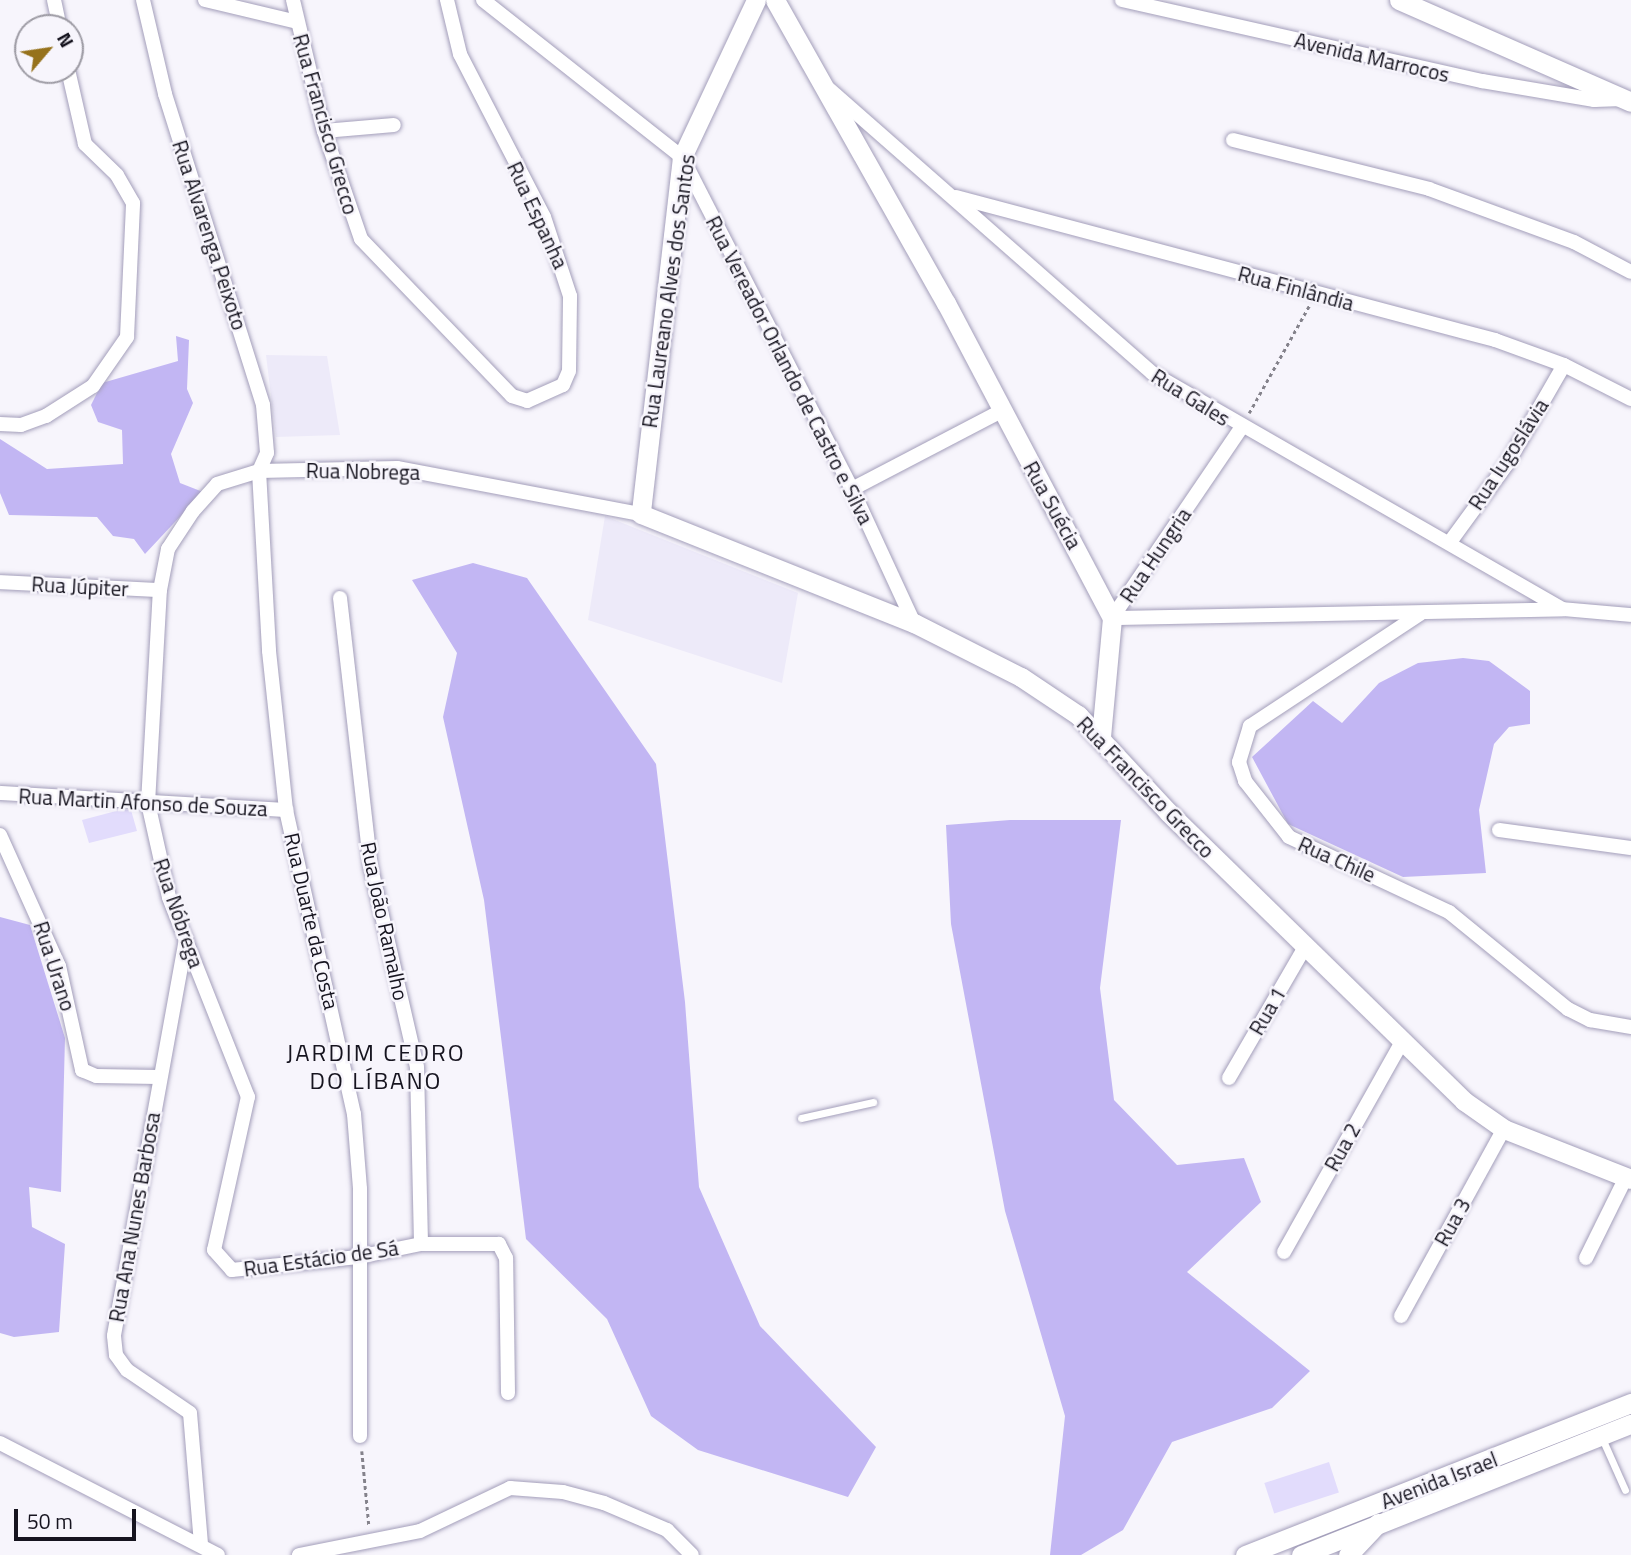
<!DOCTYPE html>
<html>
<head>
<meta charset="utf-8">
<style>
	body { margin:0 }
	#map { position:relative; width:1631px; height:1555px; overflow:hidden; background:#f7f5fc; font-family:"Titillium Web",sans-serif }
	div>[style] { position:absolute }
	.built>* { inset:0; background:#edeaf9 }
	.forest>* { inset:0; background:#c2b6f3 }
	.building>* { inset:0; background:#e2dcfc; transform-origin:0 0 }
	.path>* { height:2.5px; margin-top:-1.25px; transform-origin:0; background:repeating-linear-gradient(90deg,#84828b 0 3.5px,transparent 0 7px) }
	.roads { filter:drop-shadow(0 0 2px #a39eba) drop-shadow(0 0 2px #a39eba) }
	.lane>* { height:7px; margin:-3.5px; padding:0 3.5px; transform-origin:3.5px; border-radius:3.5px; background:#fff }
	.street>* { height:14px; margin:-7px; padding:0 7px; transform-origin:7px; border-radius:7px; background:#fff }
	.secondary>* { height:19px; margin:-9.5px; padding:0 9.5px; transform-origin:9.5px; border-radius:9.5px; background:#fff }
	span { translate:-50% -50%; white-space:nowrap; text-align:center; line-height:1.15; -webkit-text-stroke:5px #f7f5fc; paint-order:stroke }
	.street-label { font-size:21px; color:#16141f }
	.quarter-label { font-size:24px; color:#16141f; letter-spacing:2px }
	.north { position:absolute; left:14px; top:14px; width:70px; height:70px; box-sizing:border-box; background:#f7f5fc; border:2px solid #9d9ba4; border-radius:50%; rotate:61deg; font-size:19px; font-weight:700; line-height:28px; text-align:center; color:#16141f }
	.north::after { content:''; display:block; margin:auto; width:24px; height:32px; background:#96721c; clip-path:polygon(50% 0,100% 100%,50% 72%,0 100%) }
	.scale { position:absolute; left:14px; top:1509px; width:122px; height:32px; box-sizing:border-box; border:4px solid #16141f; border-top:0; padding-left:9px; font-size:21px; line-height:24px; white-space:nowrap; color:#16141f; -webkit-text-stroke:5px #f7f5fc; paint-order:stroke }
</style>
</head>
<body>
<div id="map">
	<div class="built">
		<div style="clip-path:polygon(266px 355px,327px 356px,340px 435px,276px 437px)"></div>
		<div style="clip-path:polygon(605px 516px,798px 593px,782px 683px,588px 620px)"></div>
	</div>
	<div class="forest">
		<div style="clip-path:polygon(176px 336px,189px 340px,187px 389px,193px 403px,171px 454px,180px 483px,203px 492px,145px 554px,134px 539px,113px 536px,97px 517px,9px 515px,0 493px,0 439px,47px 469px,123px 464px,122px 430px,98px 422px,91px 405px,102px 383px,178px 361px)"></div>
		<div style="clip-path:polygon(473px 563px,527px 578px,656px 764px,685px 1002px,699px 1187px,760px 1326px,876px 1447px,848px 1497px,698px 1450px,651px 1416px,607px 1319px,526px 1239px,484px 900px,443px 717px,457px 653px,412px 580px)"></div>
		<div style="clip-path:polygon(1463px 658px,1489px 661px,1530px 691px,1530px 724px,1509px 727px,1494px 744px,1479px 810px,1486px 873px,1403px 877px,1288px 824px,1252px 757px,1313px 701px,1342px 723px,1379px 683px,1418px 663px)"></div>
		<div style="clip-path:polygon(1010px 820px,1121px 820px,1100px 988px,1114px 1100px,1177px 1165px,1244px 1158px,1261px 1202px,1187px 1272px,1310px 1371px,1272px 1408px,1172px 1442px,1123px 1530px,1081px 1555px,1050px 1555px,1065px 1416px,1005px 1211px,951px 924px,946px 825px)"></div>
		<div style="clip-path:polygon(0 917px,30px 925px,65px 1038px,61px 1192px,29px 1187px,32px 1227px,65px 1244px,59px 1332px,14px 1337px,0 1333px)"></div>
	</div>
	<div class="building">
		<div style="clip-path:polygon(120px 810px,131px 810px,137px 831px,89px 843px,82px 820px)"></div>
		<div style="left:1329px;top:1462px;width:32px;height:68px;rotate:72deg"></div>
	</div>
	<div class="path">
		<div style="left:1249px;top:413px;width:123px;rotate:-60.7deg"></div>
		<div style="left:362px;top:1451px;width:74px;rotate:84.6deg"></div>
	</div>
	<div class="roads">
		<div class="lane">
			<div style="left:801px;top:1118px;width:74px;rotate:-12.5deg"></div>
			<div style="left:1601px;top:1436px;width:59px;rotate:66deg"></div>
		</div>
		<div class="street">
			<div style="left:54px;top:0;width:29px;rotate:78deg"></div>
			<div style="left:143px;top:0;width:97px;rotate:76.8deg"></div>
			<div style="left:165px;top:94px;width:326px;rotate:72.5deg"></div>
			<div style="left:263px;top:405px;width:48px;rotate:85.2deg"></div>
			<div style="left:267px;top:453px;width:20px;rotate:114deg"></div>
			<div style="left:259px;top:471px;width:180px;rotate:86.8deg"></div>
			<div style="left:269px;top:651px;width:160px;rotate:83.9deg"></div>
			<div style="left:286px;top:810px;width:312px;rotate:77.4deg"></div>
			<div style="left:354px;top:1114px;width:75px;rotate:85.4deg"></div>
			<div style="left:360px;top:1189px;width:247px;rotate:90deg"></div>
			<div style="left:205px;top:0;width:95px;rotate:13.4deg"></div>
			<div style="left:293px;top:0;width:135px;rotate:76.7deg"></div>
			<div style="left:324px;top:131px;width:114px;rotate:71.1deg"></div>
			<div style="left:361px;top:239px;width:218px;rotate:46.1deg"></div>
			<div style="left:512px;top:396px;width:16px;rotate:18deg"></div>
			<div style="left:527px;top:401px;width:39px;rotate:-24deg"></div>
			<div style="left:563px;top:385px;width:15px;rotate:-67deg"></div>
			<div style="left:569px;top:371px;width:75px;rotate:-89.2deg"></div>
			<div style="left:570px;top:296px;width:83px;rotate:-108.2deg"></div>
			<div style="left:544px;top:217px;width:183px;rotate:-117.3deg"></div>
			<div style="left:460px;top:54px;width:56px;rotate:-103.5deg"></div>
			<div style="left:483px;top:0;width:253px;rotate:38.3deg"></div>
			<div style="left:682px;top:157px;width:373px;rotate:62.9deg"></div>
			<div style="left:852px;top:489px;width:148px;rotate:65.2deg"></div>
			<div style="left:1122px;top:0;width:369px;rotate:12.7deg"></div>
			<div style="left:1482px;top:81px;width:114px;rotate:9.6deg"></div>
			<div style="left:1594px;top:100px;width:29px;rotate:-2deg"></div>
			<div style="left:830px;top:90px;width:429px;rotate:41.3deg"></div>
			<div style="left:1152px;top:373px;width:473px;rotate:29.9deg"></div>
			<div style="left:1562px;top:609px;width:69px;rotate:5deg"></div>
			<div style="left:324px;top:131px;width:70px;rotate:-4.9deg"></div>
			<div style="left:1233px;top:140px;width:202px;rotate:14deg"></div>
			<div style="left:1429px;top:189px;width:154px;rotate:20.1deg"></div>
			<div style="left:1574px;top:242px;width:64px;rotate:27.8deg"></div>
			<div style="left:956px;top:197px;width:558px;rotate:14.86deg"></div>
			<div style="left:1495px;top:340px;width:73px;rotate:19.9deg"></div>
			<div style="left:1564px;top:365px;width:75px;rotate:26.9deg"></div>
			<div style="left:0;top:424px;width:21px;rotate:3deg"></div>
			<div style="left:21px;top:425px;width:27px;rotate:-20deg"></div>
			<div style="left:46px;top:416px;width:56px;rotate:-32.6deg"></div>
			<div style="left:93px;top:386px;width:60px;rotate:-55.2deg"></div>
			<div style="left:127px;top:337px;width:134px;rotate:-87.4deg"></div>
			<div style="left:133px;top:203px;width:32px;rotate:-120deg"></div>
			<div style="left:117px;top:175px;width:45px;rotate:-135.9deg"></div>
			<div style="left:85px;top:144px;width:76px;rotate:-102.9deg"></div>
			<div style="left:852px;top:489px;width:168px;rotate:-27.6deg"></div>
			<div style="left:1450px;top:542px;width:97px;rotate:-53.8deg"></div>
			<div style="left:1507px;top:464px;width:114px;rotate:-60.1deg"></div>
			<div style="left:0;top:582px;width:160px;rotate:2.9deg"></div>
			<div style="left:340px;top:598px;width:272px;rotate:83.5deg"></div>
			<div style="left:371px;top:868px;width:204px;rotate:77deg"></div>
			<div style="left:417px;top:1067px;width:177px;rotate:88.7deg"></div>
			<div style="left:1420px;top:614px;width:204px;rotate:146.6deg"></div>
			<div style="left:1250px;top:726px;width:38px;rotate:107deg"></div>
			<div style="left:1239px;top:762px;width:20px;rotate:72deg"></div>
			<div style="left:1245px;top:781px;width:71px;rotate:51.8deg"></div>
			<div style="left:1289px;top:837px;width:177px;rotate:25.1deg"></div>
			<div style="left:1449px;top:912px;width:154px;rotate:39.2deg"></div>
			<div style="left:1568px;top:1009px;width:25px;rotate:27deg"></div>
			<div style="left:1590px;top:1020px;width:42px;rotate:9.7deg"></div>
			<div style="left:1112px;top:618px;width:450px;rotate:-1.1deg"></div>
			<div style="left:1112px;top:618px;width:230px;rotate:-55.8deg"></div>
			<div style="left:0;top:793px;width:287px;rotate:3.4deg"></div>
			<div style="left:1499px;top:830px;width:133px;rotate:7.8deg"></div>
			<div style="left:0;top:835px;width:144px;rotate:65.8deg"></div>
			<div style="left:59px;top:966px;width:107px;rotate:77.5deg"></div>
			<div style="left:82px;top:1070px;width:15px;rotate:23deg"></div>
			<div style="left:96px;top:1076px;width:62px;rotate:0.9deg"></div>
			<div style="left:186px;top:939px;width:403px;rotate:100.3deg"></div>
			<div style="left:114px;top:1336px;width:19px;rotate:84deg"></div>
			<div style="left:116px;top:1355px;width:19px;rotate:54deg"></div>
			<div style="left:127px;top:1370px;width:76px;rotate:34.3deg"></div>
			<div style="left:190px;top:1413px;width:130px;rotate:85.2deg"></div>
			<div style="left:1229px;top:1078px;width:154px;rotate:-59.9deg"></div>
			<div style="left:1284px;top:1252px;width:241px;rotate:-60.7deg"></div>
			<div style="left:1586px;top:1258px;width:90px;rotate:-63.7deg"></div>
			<div style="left:1401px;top:1316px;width:213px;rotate:-61.2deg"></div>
			<div style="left:508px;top:1393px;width:135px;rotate:-90.8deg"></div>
			<div style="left:506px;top:1258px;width:16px;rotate:-117deg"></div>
			<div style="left:499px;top:1244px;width:78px;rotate:180deg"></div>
			<div style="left:421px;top:1244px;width:64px;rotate:168.3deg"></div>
			<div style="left:358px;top:1257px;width:127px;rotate:174.1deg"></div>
			<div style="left:232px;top:1270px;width:27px;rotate:-132deg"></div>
			<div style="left:214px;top:1250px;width:157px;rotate:-77.5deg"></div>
			<div style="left:248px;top:1097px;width:215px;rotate:-111.6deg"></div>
			<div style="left:169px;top:897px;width:96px;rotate:-102.6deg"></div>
			<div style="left:148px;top:803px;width:213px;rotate:-86.8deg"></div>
			<div style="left:160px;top:590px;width:42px;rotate:-79deg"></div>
			<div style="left:168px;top:549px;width:45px;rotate:-56.7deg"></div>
			<div style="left:193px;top:511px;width:36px;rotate:-48deg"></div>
			<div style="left:217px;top:484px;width:44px;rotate:-17.2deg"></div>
			<div style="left:259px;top:471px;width:138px;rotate:-1.2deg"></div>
			<div style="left:397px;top:468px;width:248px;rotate:10.7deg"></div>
			<div style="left:0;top:1443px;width:245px;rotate:27.2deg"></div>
			<div style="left:299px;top:1555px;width:123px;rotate:-11.2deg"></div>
			<div style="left:420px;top:1531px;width:100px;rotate:-25.5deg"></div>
			<div style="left:510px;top:1488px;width:53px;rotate:4.3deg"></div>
			<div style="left:563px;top:1492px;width:42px;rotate:15deg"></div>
			<div style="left:604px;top:1503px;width:69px;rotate:23.2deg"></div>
			<div style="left:667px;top:1530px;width:35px;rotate:45deg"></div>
		</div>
		<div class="secondary">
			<div style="left:756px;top:0;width:174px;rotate:115.2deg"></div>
			<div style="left:682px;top:157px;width:359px;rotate:96.6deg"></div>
			<div style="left:641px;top:514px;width:294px;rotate:21.8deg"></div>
			<div style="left:914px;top:623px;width:120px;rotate:26.8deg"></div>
			<div style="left:1021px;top:677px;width:69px;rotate:33.7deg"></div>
			<div style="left:1078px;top:715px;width:132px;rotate:47.1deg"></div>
			<div style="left:1168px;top:812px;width:414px;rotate:44.3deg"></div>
			<div style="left:1464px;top:1101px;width:49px;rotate:35deg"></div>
			<div style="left:1504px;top:1129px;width:136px;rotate:21.5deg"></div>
			<div style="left:775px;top:0;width:348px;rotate:60.6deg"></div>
			<div style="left:946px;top:303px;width:356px;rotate:62.2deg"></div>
			<div style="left:1112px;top:618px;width:119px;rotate:95.3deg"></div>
			<div style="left:1399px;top:0;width:253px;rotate:23.7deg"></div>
			<div style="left:1245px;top:1555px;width:415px;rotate:-21.5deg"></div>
			<div style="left:1301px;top:1555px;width:355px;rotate:-21.7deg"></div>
			<div style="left:1348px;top:1555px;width:44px;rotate:-46.8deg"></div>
		</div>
	</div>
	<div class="street-label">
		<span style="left:1372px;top:57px;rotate:13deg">Avenida Marrocos</span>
		<span style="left:326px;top:124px;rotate:74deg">Rua Francisco Grecco</span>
		<span style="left:538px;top:215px;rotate:65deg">Rua Espanha</span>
		<span style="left:210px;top:235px;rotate:72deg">Rua Alvarenga Peixoto</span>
		<span style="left:1296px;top:288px;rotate:15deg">Rua Finlândia</span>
		<span style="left:668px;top:291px;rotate:-82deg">Rua Laureano Alves dos Santos</span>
		<span style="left:790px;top:370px;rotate:63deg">Rua Vereador Orlando de Castro e Silva</span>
		<span style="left:1191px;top:397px;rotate:32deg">Rua Gales</span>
		<span style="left:1508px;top:454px;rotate:-57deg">Rua Iugoslávia</span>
		<span style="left:363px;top:471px;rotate:1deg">Rua Nobrega</span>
		<span style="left:1053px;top:505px;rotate:61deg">Rua Suécia</span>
		<span style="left:1155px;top:555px;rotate:-56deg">Rua Hungria</span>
		<span style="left:80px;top:586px;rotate:3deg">Rua Júpiter</span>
		<span style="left:1146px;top:787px;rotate:46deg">Rua Francisco Grecco</span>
		<span style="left:143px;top:802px;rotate:3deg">Rua Martin Afonso de Souza</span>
		<span style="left:1337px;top:859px;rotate:24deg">Rua Chile</span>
		<span style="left:179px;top:913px;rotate:71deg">Rua Nóbrega</span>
		<span style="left:312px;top:921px;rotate:77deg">Rua Duarte da Costa</span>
		<span style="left:385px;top:921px;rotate:78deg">Rua João Ramalho</span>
		<span style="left:55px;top:966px;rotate:72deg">Rua Urano</span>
		<span style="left:1267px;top:1011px;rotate:-60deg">Rua 1</span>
		<span style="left:1342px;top:1147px;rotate:-61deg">Rua 2</span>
		<span style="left:134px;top:1217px;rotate:-80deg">Rua Ana Nunes Barbosa</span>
		<span style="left:1452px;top:1222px;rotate:-61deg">Rua 3</span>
		<span style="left:321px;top:1258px;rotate:-8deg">Rua Estácio de Sá</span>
		<span style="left:1439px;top:1480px;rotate:-21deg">Avenida Israel</span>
	</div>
	<div class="quarter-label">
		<span style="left:376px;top:1067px">JARDIM CEDRO<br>DO LÍBANO</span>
	</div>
	<div class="north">N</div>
	<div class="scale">50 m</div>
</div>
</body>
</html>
